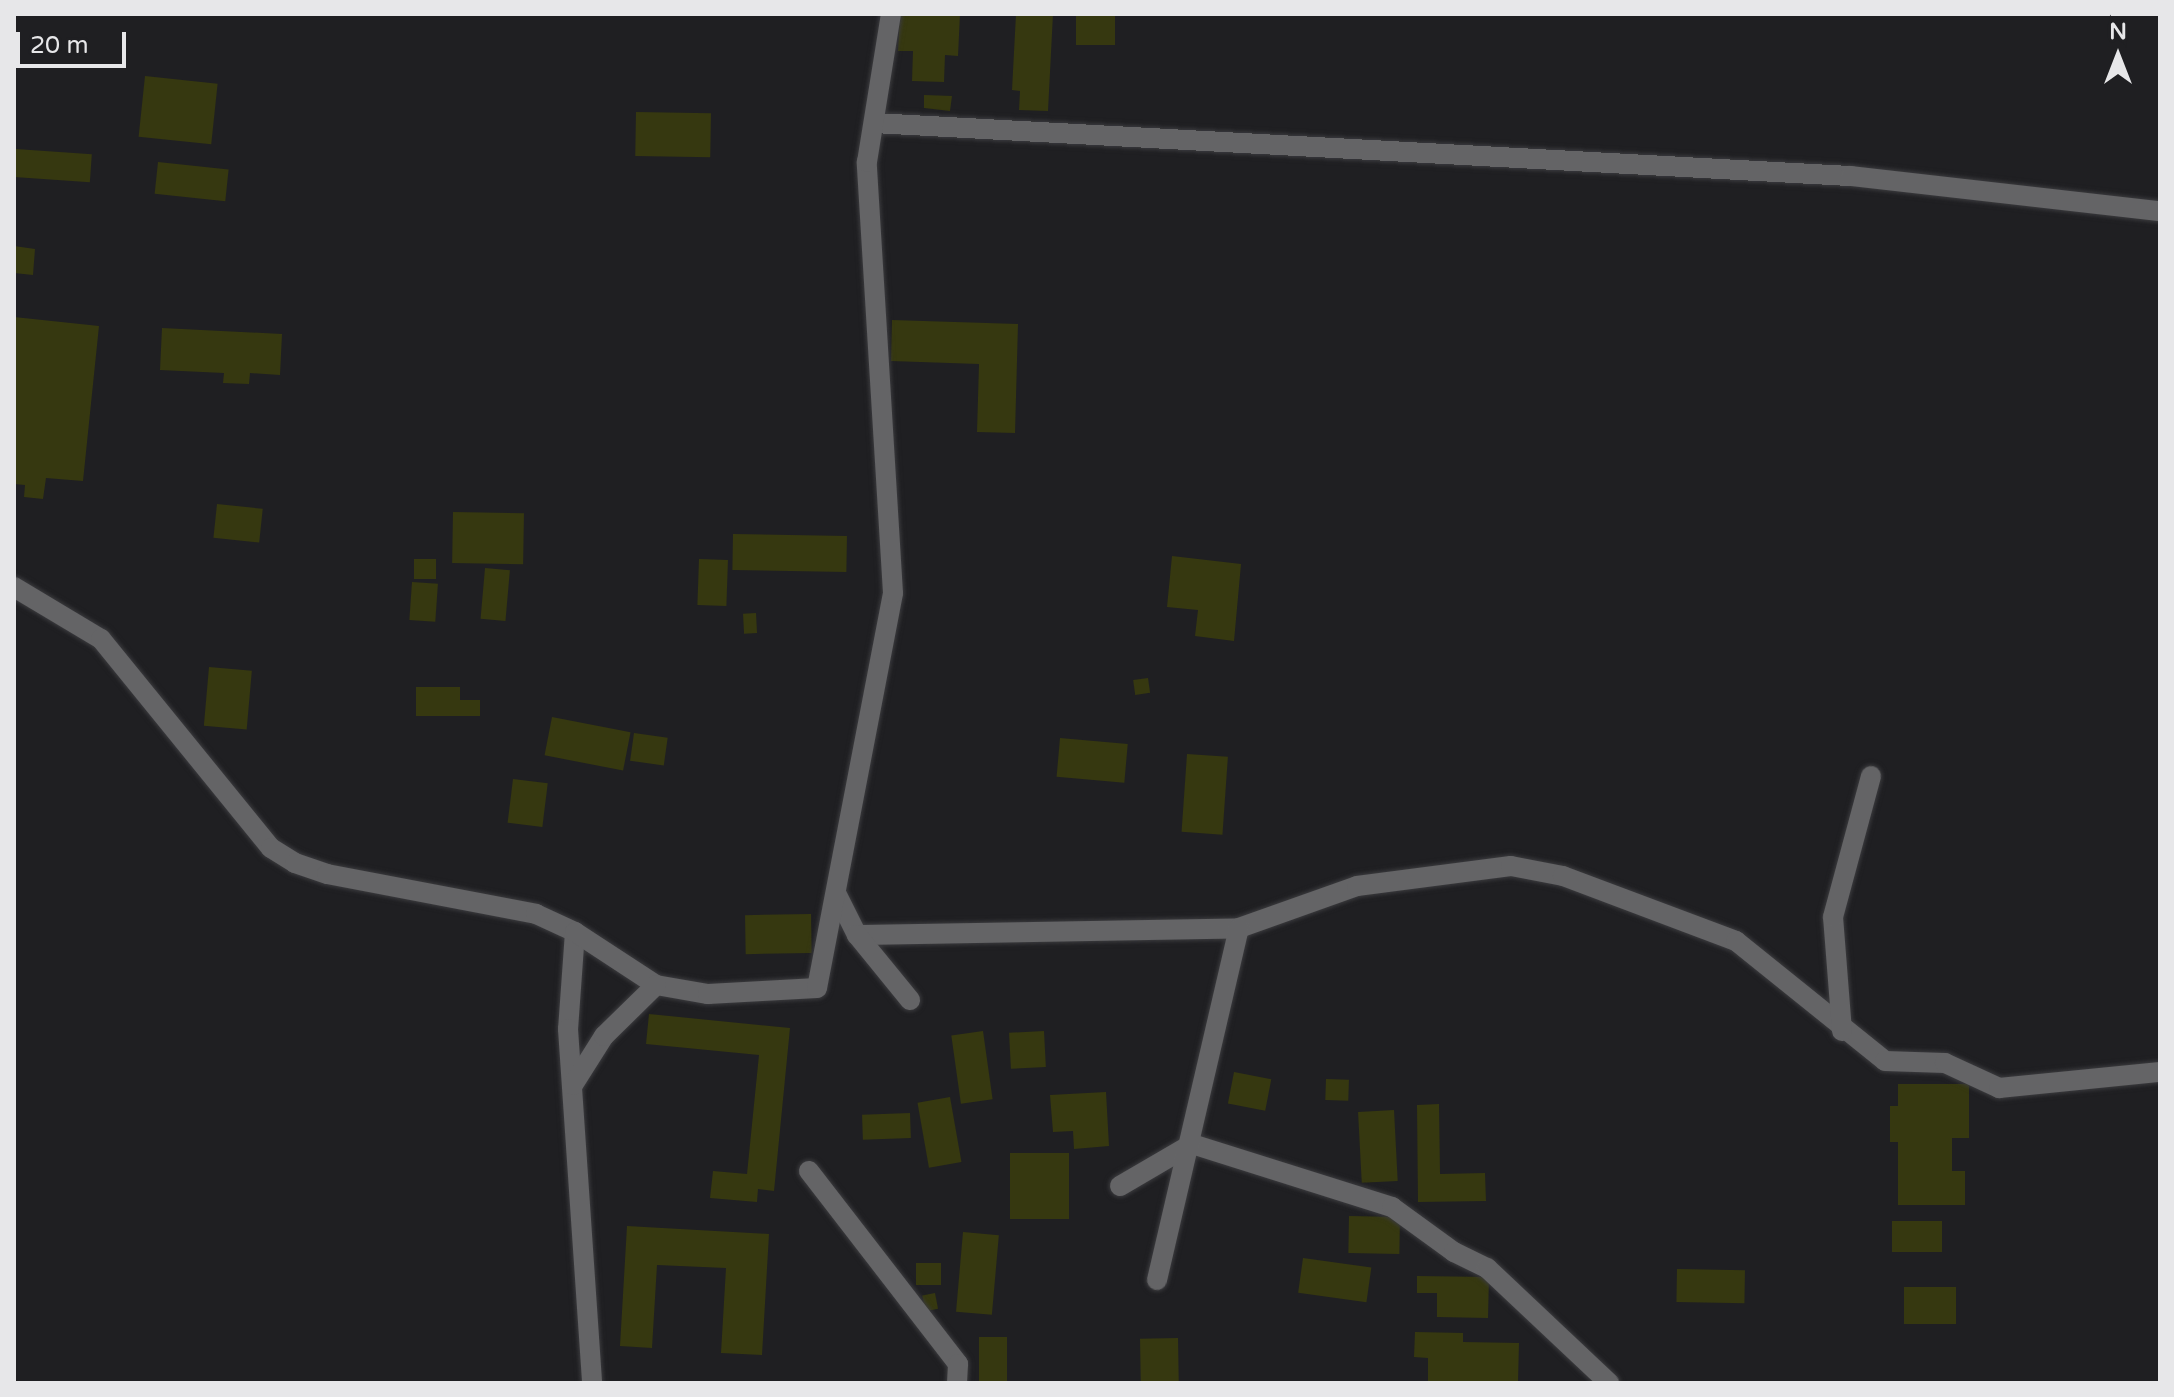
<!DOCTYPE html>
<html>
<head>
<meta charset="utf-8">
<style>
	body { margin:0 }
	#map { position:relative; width:2174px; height:1397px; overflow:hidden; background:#1f1f22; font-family:"Varela Round",sans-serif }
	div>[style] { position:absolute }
	.building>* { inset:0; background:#363810; transform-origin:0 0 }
	.roads { filter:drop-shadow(0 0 2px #3b3b3e) drop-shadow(0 0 2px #3b3b3e) }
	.minor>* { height:20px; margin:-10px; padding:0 10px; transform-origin:10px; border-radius:10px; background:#646466 }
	span { translate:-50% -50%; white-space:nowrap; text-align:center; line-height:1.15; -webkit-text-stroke:6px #1f1f22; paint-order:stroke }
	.frame { position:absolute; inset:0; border:16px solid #e7e7e9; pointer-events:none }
	.north { position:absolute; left:2078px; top:16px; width:80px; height:80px; -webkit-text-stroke:6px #1f1f22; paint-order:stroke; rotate:0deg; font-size:22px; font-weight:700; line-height:32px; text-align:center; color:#e7e7e9 }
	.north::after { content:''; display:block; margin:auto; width:28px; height:36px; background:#e7e7e9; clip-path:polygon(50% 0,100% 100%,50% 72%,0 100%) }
	.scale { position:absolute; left:16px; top:32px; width:110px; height:36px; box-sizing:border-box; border:4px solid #e7e7e9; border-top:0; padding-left:10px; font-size:24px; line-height:28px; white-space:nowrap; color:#e7e7e9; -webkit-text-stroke:6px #1f1f22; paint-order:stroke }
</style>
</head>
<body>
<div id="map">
	<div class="building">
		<div style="clip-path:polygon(900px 14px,960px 14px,958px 56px,945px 55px,944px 82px,912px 81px,913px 51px,898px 51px)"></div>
		<div style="clip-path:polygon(1016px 14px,1053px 14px,1048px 111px,1019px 110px,1020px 91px,1012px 90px)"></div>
		<div style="left:1076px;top:14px;width:39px;height:31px"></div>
		<div style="left:145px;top:76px;width:73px;height:61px;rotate:6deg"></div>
		<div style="clip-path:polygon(924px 95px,952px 96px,950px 111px,924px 108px)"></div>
		<div style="left:636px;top:112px;width:75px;height:44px;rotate:1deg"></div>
		<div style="left:16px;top:149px;width:76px;height:28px;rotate:4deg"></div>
		<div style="left:158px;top:162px;width:71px;height:32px;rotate:6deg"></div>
		<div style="clip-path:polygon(14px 246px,35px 249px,33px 275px,14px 273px)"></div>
		<div style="clip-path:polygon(14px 317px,99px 326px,83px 481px,46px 478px,43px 499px,24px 497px,25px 485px,14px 484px)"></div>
		<div style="clip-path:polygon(892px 320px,1018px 324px,1015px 433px,977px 432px,979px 364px,891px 361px)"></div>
		<div style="clip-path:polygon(162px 328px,282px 334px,280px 375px,250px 373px,249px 384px,223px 383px,224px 373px,160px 370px)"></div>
		<div style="left:217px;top:504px;width:46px;height:34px;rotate:6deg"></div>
		<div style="left:453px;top:512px;width:71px;height:51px;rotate:1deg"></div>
		<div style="left:733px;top:534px;width:114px;height:36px;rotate:1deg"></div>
		<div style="clip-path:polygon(1172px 556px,1241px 564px,1234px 641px,1195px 636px,1198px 610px,1167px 607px)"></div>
		<div style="left:436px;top:559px;width:20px;height:22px;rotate:90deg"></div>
		<div style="left:699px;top:559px;width:29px;height:46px;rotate:2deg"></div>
		<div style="left:485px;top:568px;width:25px;height:51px;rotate:5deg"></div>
		<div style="left:412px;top:582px;width:26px;height:38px;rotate:4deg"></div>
		<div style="left:756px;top:613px;width:20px;height:13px;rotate:87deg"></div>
		<div style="left:209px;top:667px;width:43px;height:59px;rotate:5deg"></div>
		<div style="left:1148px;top:678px;width:15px;height:15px;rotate:82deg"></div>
		<div style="clip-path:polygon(416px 687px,460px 687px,460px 700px,480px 700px,480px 716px,416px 716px)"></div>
		<div style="left:552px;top:717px;width:80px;height:39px;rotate:11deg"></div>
		<div style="left:634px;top:733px;width:34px;height:28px;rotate:8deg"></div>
		<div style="left:1060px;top:738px;width:68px;height:39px;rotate:5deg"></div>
		<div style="left:1187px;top:754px;width:41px;height:78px;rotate:4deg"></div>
		<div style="left:513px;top:779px;width:35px;height:44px;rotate:7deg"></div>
		<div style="left:811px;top:914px;width:39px;height:66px;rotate:89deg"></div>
		<div style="clip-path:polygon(649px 1014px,790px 1028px,774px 1191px,758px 1189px,757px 1202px,710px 1198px,713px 1171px,747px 1174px,759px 1055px,646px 1044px)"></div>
		<div style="left:983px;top:1031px;width:69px;height:32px;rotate:82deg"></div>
		<div style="left:1044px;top:1031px;width:36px;height:35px;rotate:87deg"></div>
		<div style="left:1234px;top:1072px;width:38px;height:32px;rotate:11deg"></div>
		<div style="left:1326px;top:1079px;width:23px;height:21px;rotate:2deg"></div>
		<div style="clip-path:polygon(1898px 1084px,1969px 1084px,1969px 1138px,1952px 1138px,1952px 1171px,1965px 1171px,1965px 1205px,1898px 1205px,1898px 1142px,1890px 1142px,1890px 1106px,1898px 1106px)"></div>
		<div style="clip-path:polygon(1106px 1092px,1109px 1146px,1074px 1149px,1073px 1131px,1053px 1132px,1050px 1095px)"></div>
		<div style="left:950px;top:1097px;width:66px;height:33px;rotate:80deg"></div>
		<div style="clip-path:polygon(1439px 1104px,1440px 1174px,1485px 1173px,1486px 1201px,1418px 1202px,1417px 1105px)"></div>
		<div style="left:1394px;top:1110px;width:71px;height:36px;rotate:87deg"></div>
		<div style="left:910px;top:1113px;width:25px;height:48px;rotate:88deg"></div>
		<div style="left:1010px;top:1153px;width:59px;height:66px"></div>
		<div style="left:1349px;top:1216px;width:51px;height:37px;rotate:1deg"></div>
		<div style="left:1892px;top:1221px;width:50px;height:31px"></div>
		<div style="clip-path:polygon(627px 1226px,769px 1234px,762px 1355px,721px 1353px,726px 1268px,657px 1265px,652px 1348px,620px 1346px)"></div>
		<div style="left:963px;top:1232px;width:36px;height:80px;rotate:5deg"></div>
		<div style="left:1303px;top:1258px;width:69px;height:35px;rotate:8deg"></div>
		<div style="left:916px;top:1263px;width:25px;height:22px"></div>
		<div style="left:1677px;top:1269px;width:68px;height:33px;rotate:1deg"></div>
		<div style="clip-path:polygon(1417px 1276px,1489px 1277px,1488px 1318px,1437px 1317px,1437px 1293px,1417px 1293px)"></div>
		<div style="left:1904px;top:1287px;width:52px;height:37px"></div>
		<div style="left:935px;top:1293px;width:16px;height:13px;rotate:79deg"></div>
		<div style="clip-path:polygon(1415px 1332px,1463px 1333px,1463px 1342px,1519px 1343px,1518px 1382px,1428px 1381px,1428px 1358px,1414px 1357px)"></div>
		<div style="left:979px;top:1337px;width:28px;height:46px"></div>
		<div style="left:1178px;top:1338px;width:45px;height:38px;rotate:89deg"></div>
	</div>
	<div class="roads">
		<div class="minor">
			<div style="left:874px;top:123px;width:978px;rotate:3.11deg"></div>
			<div style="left:1851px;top:176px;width:311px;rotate:6.5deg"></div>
			<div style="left:14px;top:587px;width:101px;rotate:30.9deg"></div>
			<div style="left:101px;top:639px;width:269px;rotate:50.9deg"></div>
			<div style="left:271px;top:848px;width:28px;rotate:32deg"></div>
			<div style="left:295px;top:863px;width:34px;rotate:19deg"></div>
			<div style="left:327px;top:874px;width:213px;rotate:10.8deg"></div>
			<div style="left:536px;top:914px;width:43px;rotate:24.8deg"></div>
			<div style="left:575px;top:932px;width:97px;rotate:94.1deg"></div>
			<div style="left:568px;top:1029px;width:355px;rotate:86.1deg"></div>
			<div style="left:837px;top:895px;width:45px;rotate:63.4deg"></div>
			<div style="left:857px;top:935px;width:382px;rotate:-1deg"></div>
			<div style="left:1239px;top:928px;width:125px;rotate:-19.6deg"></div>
			<div style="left:1357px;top:886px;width:155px;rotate:-7.4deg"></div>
			<div style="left:1511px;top:866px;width:53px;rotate:10.9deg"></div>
			<div style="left:1563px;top:876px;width:185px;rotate:20.6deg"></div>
			<div style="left:1736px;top:941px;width:191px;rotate:38.8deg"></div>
			<div style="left:1885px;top:1061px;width:60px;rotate:1.9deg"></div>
			<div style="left:1945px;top:1063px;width:60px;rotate:24.8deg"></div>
			<div style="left:1999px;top:1088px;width:162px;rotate:-5.7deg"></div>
			<div style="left:575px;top:932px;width:97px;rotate:33.2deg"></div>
			<div style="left:656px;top:985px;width:53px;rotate:9.8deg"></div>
			<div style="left:708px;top:994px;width:109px;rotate:-3.2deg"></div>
			<div style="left:817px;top:988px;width:402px;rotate:-79.1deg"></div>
			<div style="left:893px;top:593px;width:432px;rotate:-93.5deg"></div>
			<div style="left:867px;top:162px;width:150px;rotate:-80.8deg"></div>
			<div style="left:857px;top:935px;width:84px;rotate:50.8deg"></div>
			<div style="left:1842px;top:1031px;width:114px;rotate:-94.5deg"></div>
			<div style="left:1833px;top:917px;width:146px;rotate:-74.9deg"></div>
			<div style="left:573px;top:1085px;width:58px;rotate:-57.7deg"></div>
			<div style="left:604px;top:1036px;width:73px;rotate:-44.4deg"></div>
			<div style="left:809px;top:1171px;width:244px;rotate:52.3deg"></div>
			<div style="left:958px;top:1364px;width:19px;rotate:93deg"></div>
			<div style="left:1120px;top:1186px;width:83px;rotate:-30.3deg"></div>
			<div style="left:1192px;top:1144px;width:210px;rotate:17.5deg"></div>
			<div style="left:1392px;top:1207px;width:77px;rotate:36deg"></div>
			<div style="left:1454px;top:1252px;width:37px;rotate:26deg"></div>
			<div style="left:1487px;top:1268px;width:168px;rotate:43.3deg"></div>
			<div style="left:1157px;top:1280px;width:361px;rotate:-76.9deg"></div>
		</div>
	</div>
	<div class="frame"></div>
	<div class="north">N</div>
	<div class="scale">20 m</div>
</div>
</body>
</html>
